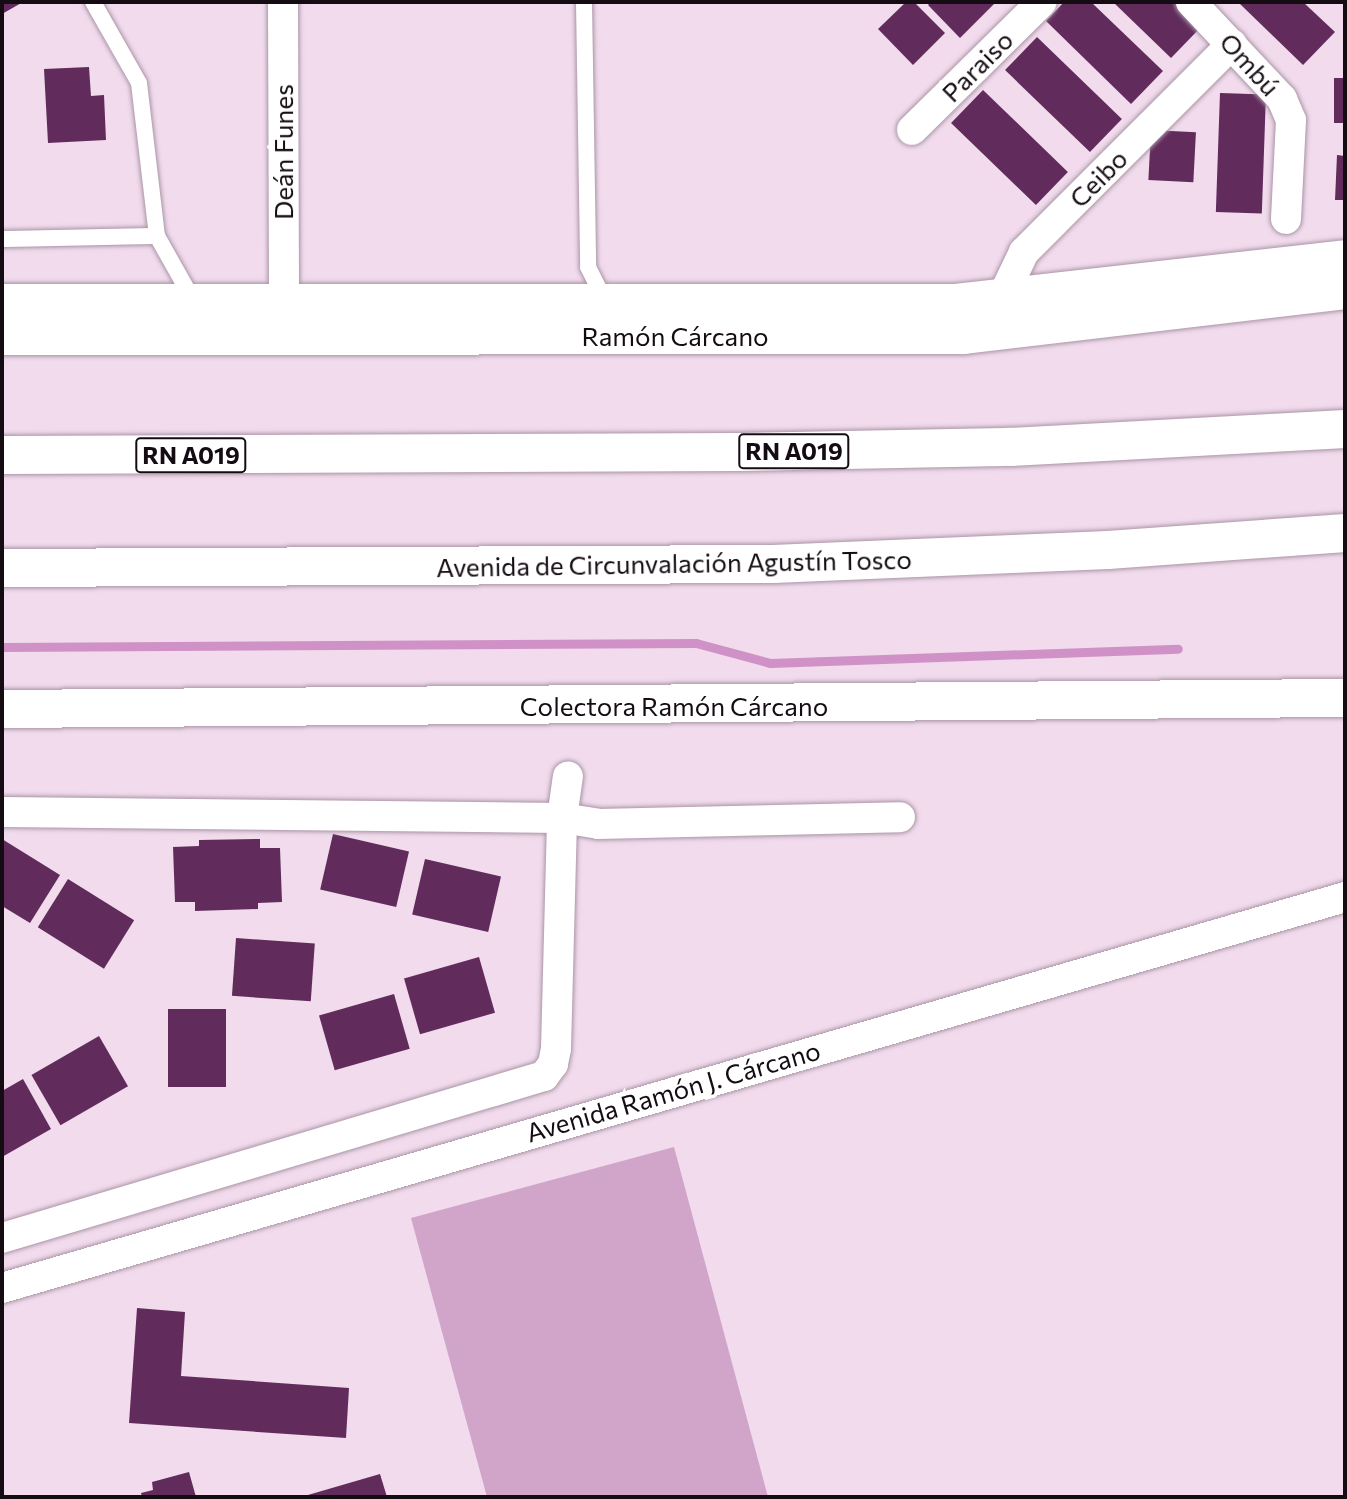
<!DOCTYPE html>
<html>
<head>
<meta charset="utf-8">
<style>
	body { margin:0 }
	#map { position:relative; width:1347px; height:1499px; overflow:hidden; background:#f1dbed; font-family:Commissioner,sans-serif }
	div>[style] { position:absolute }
	.green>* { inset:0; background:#d0a5c9 }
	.stream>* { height:9px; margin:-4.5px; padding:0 4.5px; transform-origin:4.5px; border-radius:4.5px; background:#d091c7 }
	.building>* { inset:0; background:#612b5c; transform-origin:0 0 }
	.roads { filter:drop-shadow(0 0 2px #aa95a6) drop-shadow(0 0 2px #aa95a6) }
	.service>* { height:16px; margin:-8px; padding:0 8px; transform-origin:8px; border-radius:8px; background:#fff }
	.minor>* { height:30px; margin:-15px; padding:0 15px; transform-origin:15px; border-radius:15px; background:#fff }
	.secondary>* { height:38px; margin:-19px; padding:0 19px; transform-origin:19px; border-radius:19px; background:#fff }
	.motorway>* { height:38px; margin:-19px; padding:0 19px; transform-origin:19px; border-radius:19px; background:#fff }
	span { translate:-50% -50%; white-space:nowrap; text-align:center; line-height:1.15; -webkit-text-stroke:7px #fff; paint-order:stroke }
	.shield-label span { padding:2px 5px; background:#fff; border:2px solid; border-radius:5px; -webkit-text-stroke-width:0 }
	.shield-label { font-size:24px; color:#140c12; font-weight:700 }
	.street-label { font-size:26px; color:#140c12 }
	.frame { position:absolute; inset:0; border:4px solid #140c12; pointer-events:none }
</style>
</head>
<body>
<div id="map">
	<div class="green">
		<div style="clip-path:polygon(674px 1147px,768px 1497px,487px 1497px,411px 1218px)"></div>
	</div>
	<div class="stream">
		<div style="left:2px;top:647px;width:694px;rotate:-0.33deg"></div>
		<div style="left:696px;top:643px;width:77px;rotate:15.1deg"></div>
		<div style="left:770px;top:663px;width:408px;rotate:-2deg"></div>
	</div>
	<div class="building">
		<div style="clip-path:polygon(2px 2px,23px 2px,2px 14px)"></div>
		<div style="clip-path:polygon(906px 2px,914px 2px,945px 33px,913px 65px,878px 29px)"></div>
		<div style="clip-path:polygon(931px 2px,996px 2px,960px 38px,928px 5px)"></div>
		<div style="clip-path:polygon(1064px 2px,1091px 2px,1163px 71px,1131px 104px,1046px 21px)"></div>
		<div style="clip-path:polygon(1113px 2px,1179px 2px,1203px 25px,1171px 58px)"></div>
		<div style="clip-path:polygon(1238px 2px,1303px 2px,1335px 32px,1303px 65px)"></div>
		<div style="left:1037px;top:37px;width:118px;height:46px;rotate:44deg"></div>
		<div style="clip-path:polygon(89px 67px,91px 96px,104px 95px,106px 140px,48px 143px,44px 69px)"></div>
		<div style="left:1334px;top:78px;width:11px;height:45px"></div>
		<div style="left:983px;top:90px;width:118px;height:46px;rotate:44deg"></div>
		<div style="left:1220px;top:93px;width:46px;height:119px;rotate:2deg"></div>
		<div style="left:1151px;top:130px;width:45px;height:50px;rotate:3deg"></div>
		<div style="clip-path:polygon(1337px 155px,1345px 156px,1345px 200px,1335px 200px)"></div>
		<div style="left:333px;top:834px;width:78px;height:57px;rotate:13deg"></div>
		<div style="clip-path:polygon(2px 839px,60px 875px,30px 923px,2px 906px)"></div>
		<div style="clip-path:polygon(260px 839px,260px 848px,280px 848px,282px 902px,258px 903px,258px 909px,195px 911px,195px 902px,175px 902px,173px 847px,199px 846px,199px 840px)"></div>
		<div style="left:425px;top:859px;width:78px;height:57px;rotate:13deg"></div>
		<div style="left:68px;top:879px;width:78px;height:57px;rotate:32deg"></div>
		<div style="left:236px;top:938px;width:79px;height:58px;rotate:4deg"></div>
		<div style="left:479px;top:957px;width:58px;height:78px;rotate:74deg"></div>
		<div style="left:394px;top:994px;width:57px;height:78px;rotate:74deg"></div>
		<div style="left:168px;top:1009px;width:58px;height:78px"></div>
		<div style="left:99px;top:1036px;width:58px;height:78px;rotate:60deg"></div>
		<div style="clip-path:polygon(23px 1079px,51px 1129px,2px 1157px,2px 1091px)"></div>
		<div style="clip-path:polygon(137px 1308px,185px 1312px,181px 1376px,349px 1388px,346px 1438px,129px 1423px)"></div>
		<div style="clip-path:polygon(189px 1472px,196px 1497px,142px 1497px,141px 1493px,153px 1490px,152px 1482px)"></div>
		<div style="clip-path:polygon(380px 1474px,387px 1497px,301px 1497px)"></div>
	</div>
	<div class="roads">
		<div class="service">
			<div style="left:93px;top:2px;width:93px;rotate:60.4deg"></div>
			<div style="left:139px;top:83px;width:154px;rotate:83.3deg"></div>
			<div style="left:157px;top:236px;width:76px;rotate:60.7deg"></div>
			<div style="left:584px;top:2px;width:265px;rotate:89.1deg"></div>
			<div style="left:588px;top:267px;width:40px;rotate:63.4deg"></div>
			<div style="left:2px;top:239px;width:155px;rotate:-1.1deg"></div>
		</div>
		<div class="minor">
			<div style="left:283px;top:2px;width:299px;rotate:89.8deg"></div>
			<div style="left:1191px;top:2px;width:133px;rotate:46.8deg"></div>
			<div style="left:1282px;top:99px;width:23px;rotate:67deg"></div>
			<div style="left:1291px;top:120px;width:99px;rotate:92.9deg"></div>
			<div style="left:912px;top:130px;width:182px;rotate:-44.6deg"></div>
			<div style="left:1003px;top:314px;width:14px;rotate:-98deg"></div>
			<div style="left:1001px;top:300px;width:53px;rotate:-64.4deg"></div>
			<div style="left:1024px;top:252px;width:294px;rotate:-45deg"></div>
			<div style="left:2px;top:812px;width:560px;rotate:0.61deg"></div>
			<div style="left:562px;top:818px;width:36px;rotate:9deg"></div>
			<div style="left:598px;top:824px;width:302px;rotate:-1.3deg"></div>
			<div style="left:2px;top:1238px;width:566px;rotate:-16.64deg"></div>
			<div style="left:544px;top:1076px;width:15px;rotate:-53deg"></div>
			<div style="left:553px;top:1064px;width:15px;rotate:-79deg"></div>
			<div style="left:556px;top:1049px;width:231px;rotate:-88.5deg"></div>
			<div style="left:562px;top:818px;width:42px;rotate:-81.9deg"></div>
			<div style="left:2px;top:1288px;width:1399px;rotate:-16.23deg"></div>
		</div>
		<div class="secondary">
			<div style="left:2px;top:303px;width:953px"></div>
			<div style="left:955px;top:303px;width:392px;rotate:-6.4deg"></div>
			<div style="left:2px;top:336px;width:962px;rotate:-0.06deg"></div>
			<div style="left:964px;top:335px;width:384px;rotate:-6.7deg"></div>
			<div style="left:2px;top:709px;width:1343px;rotate:-0.47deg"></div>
		</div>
		<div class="motorway">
			<div style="left:2px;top:455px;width:738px;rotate:-0.23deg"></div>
			<div style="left:740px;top:452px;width:271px;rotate:-1.1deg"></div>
			<div style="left:1011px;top:447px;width:334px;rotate:-3.1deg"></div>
			<div style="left:2px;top:568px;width:771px;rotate:-0.3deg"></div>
			<div style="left:773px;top:564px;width:335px;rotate:-2.4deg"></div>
			<div style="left:1108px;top:550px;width:238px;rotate:-4.1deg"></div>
		</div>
	</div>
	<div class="shield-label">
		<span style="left:794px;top:451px">RN A019</span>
		<span style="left:191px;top:455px">RN A019</span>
	</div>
	<div class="street-label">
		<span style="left:1250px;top:64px;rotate:48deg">Ombú</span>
		<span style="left:977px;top:66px;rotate:-45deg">Paraiso</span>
		<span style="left:283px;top:152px;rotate:-90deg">Deán Funes</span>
		<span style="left:1098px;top:178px;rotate:-45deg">Ceibo</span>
		<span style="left:675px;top:336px">Ramón Cárcano</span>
		<span style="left:674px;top:563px;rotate:-1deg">Avenida de Circunvalación Agustín Tosco</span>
		<span style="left:674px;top:706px">Colectora Ramón Cárcano</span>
		<span style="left:673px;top:1091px;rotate:-16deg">Avenida Ramón J. Cárcano</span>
	</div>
	<div class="frame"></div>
</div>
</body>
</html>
